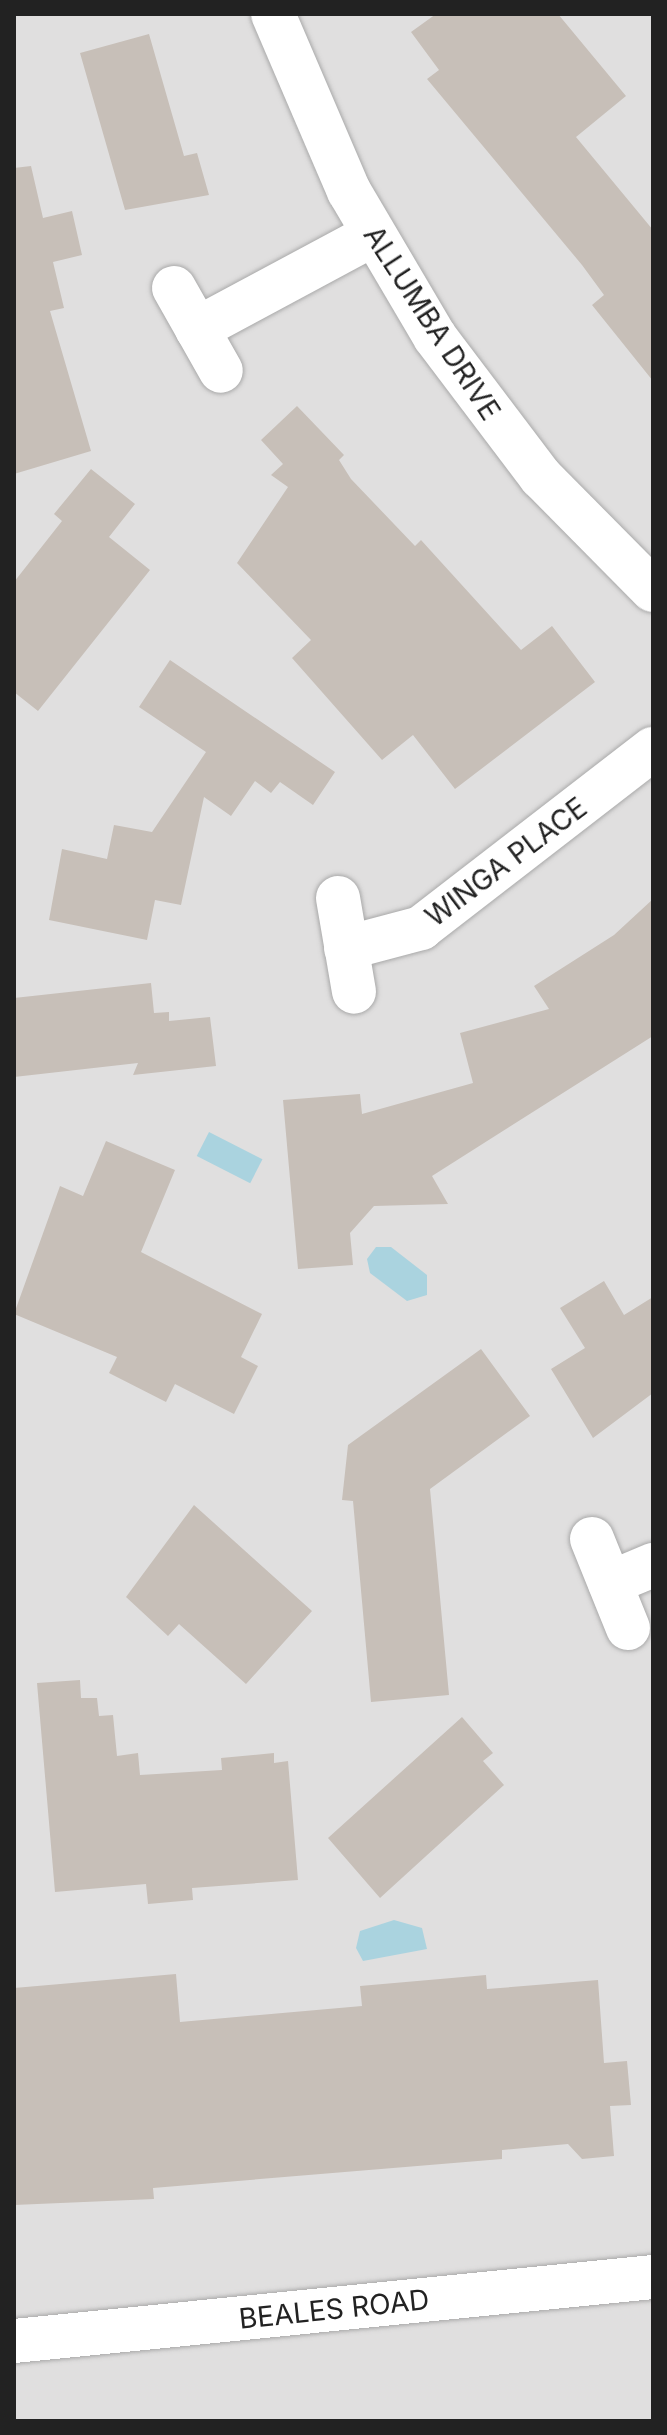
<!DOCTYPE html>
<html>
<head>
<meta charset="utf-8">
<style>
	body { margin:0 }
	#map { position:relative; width:667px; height:2435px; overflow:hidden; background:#f2efe9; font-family:Inter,sans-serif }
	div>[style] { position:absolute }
	.residential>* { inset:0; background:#e0dfdf; transform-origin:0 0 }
	.water>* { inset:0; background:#aad3df; transform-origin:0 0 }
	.building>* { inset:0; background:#c7bfb8 }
	.roads { filter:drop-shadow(0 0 2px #a9a9a9) drop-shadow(0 0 2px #a9a9a9) }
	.street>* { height:44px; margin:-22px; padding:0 22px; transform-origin:22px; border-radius:22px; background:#fff }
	span { translate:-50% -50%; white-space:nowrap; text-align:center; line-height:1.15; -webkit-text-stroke:7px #fff; paint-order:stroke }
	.street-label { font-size:28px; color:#222 }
	.frame { position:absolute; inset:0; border:16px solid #222; pointer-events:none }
</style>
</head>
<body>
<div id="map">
	<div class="residential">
		<div style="left:14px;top:14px;width:639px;height:2407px"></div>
	</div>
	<div class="water">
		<div style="left:209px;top:1132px;width:60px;height:27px;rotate:27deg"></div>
		<div style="clip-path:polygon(376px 1247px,391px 1247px,427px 1275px,427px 1295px,407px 1301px,370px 1273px,367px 1259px)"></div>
		<div style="clip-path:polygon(394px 1920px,422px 1928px,427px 1949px,363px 1961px,356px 1948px,360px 1931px)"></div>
	</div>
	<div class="building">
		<div style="clip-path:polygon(436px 14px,558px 14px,626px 96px,576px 137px,653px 230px,653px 381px,592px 305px,604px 295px,582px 265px,427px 79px,439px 70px,411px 32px)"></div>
		<div style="clip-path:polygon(149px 34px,184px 156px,197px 153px,209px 195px,125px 210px,80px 53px)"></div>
		<div style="clip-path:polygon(31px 166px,43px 218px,72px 211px,82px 255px,53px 262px,64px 308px,50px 311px,91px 451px,14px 474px,14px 168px)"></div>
		<div style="clip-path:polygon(297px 406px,344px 455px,339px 460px,351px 479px,415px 546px,421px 540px,521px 650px,552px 626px,595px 682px,455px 789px,413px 735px,382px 760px,292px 658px,311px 640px,237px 563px,288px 487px,271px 475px,283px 464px,261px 440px)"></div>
		<div style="clip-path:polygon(91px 469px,135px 504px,109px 537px,150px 570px,38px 711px,14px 692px,14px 582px,62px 521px,54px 514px)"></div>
		<div style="clip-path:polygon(170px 660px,335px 772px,313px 805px,280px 782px,271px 793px,255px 781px,231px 816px,204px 797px,181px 905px,155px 900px,147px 940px,49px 920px,62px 849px,107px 859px,114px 825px,152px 832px,206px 752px,139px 707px)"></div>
		<div style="clip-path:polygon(653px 899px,653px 1036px,432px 1176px,448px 1204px,374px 1206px,350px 1233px,353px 1265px,298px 1269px,283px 1100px,360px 1094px,362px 1114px,473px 1083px,460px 1033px,549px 1009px,534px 986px,614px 935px)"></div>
		<div style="clip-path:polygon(151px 983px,154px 1013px,169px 1012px,169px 1021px,210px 1017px,216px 1066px,133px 1075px,138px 1063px,14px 1077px,14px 998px)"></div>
		<div style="clip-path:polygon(106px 1141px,175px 1170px,141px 1252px,262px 1314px,241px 1357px,258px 1366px,234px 1414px,175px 1384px,166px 1402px,109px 1373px,117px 1357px,14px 1314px,60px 1186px,83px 1196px)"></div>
		<div style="clip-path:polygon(604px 1281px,624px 1315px,653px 1297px,653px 1393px,593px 1438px,551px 1369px,585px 1348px,560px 1308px)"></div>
		<div style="clip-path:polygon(481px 1349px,530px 1416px,430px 1489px,449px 1695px,371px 1702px,353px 1501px,342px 1500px,348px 1445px)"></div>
		<div style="clip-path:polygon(194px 1505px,312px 1611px,246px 1684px,179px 1624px,168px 1636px,126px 1597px)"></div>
		<div style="clip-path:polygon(80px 1680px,81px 1698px,97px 1698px,99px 1716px,113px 1715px,117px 1756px,138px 1753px,140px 1775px,222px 1770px,221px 1758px,274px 1753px,274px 1763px,288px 1761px,298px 1880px,192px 1888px,193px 1900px,148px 1904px,146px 1884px,55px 1892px,37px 1683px)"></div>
		<div style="clip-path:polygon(462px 1717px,493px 1753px,483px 1761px,504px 1785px,380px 1898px,328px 1838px)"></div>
		<div style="clip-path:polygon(176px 1974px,180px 2022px,362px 2006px,360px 1986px,486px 1975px,487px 1989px,598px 1980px,604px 2063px,627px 2061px,631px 2105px,610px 2106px,614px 2156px,582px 2159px,568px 2144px,502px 2150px,502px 2159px,153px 2188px,154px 2199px,14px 2205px,14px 1988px)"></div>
	</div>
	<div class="roads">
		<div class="street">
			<div style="left:273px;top:14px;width:193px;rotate:66.8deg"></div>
			<div style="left:349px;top:191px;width:169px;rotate:59.5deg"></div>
			<div style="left:435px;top:337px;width:176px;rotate:52.9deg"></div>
			<div style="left:541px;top:477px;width:159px;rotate:45.3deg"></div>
			<div style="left:174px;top:288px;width:95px;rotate:60.5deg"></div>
			<div style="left:197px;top:329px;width:199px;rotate:-28.2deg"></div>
			<div style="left:338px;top:898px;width:95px;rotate:80.3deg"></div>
			<div style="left:346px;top:948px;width:78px;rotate:-14.9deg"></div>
			<div style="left:421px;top:928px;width:293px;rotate:-37.7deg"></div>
			<div style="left:592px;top:1539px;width:96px;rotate:68deg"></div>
			<div style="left:610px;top:1583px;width:47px;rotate:-22.7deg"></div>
			<div style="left:14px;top:2341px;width:642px;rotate:-5.72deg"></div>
		</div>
	</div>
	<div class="street-label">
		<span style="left:432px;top:323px;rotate:57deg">ALLUMBA DRIVE</span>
		<span style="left:506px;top:862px;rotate:-37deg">WINGA PLACE</span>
		<span style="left:334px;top:2309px;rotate:-6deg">BEALES ROAD</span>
	</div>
	<div class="frame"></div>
</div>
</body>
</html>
